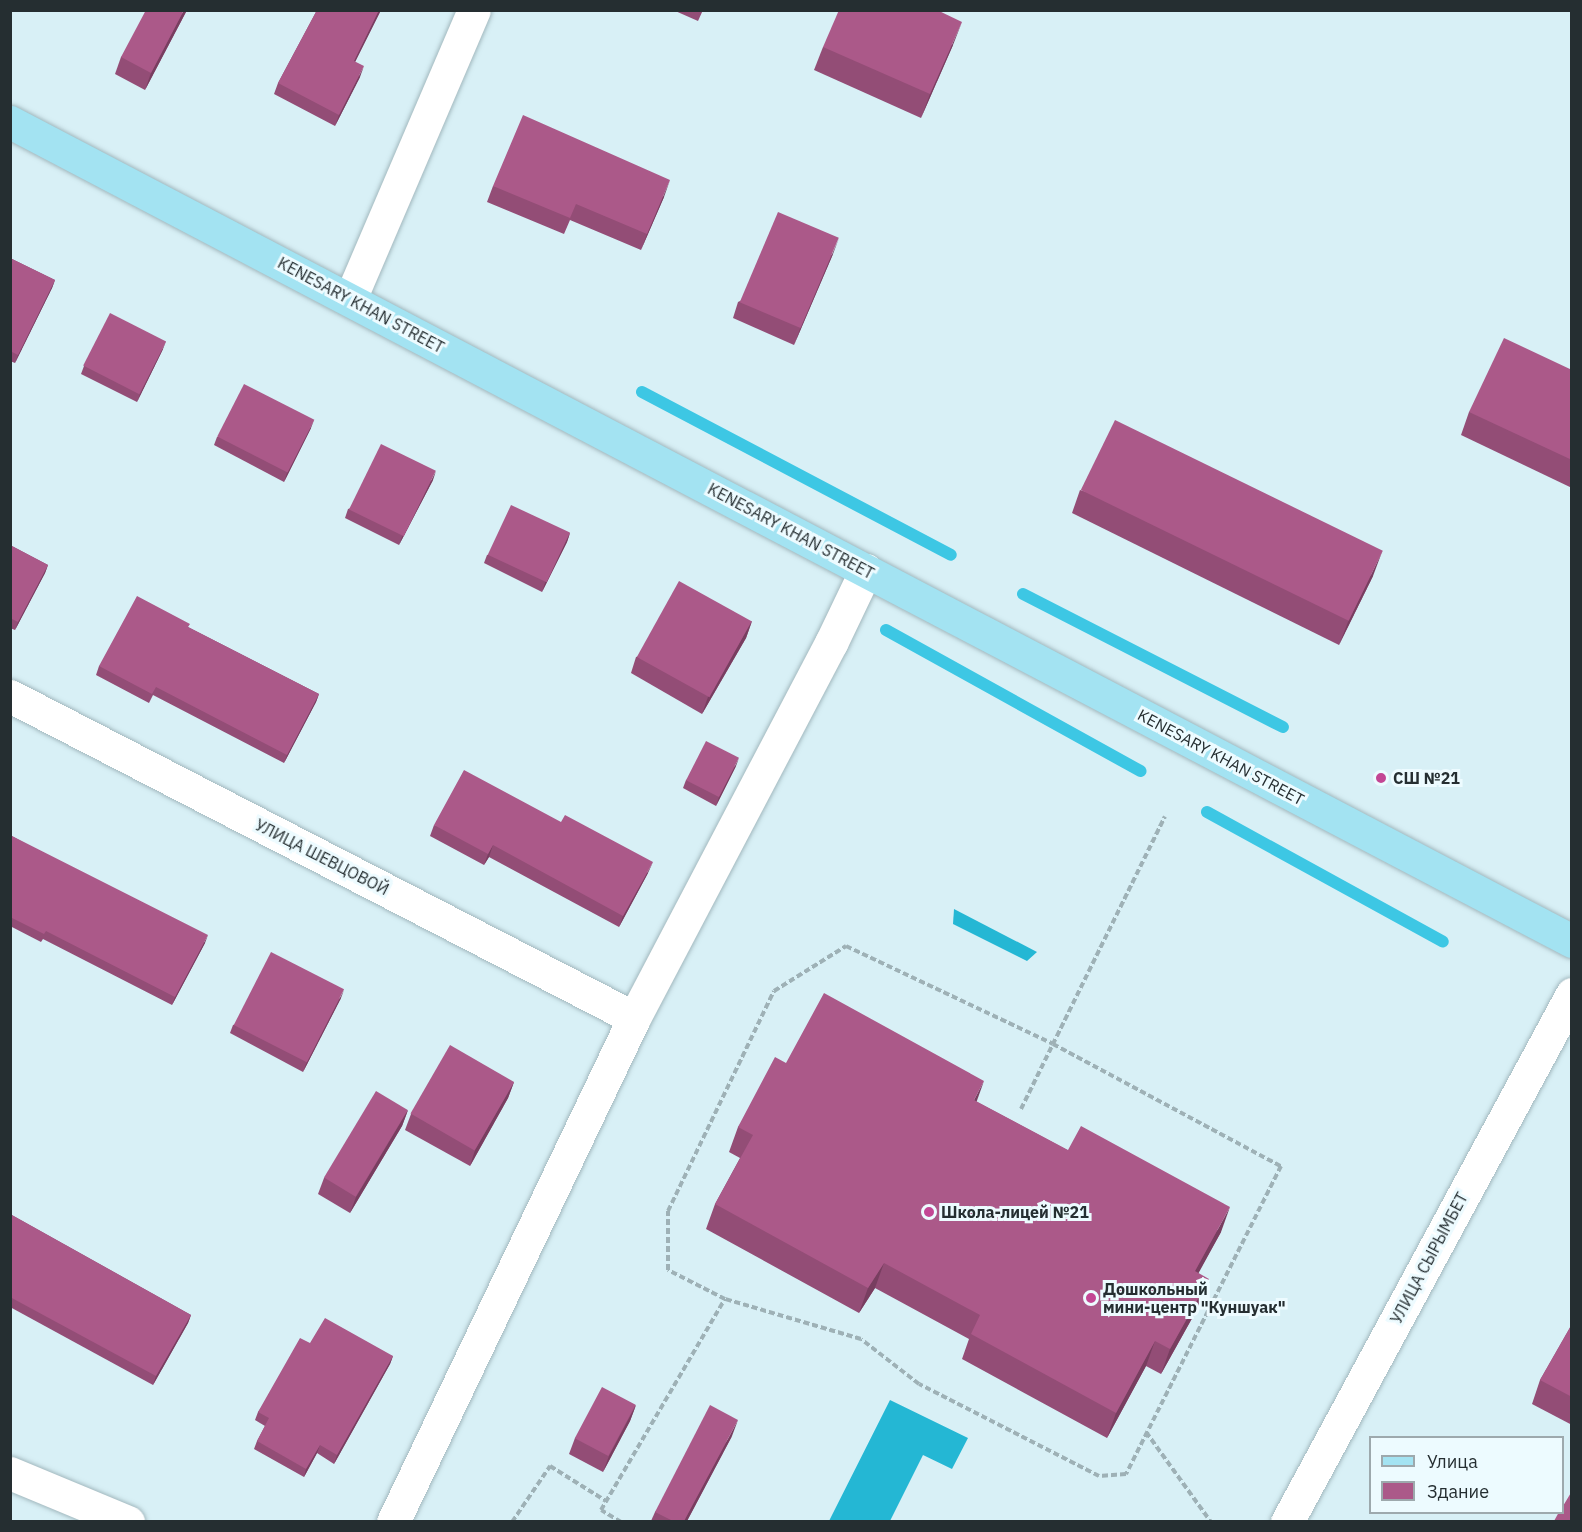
<!DOCTYPE html>
<html>
<head>
<meta charset="utf-8">
<style>
	body { margin:0 }
	#map { position:relative; width:1582px; height:1532px; overflow:hidden; background:#d8f0f6; font-family:"IBM Plex Sans",sans-serif }
	div>[style] { position:absolute }
	.forest>* { inset:0; background:#24b7d4 }
	.stream>* { height:12px; margin:-6px; padding:0 6px; transform-origin:6px; border-radius:6px; background:#3dc7e4 }
	.path>* { height:4px; margin-top:-2px; transform-origin:0; background:repeating-linear-gradient(90deg,#9eb1b6 0 6px,transparent 0 9px) }
	.roads { filter:drop-shadow(0 0 2px #a2b8be) drop-shadow(0 0 2px #a2b8be) }
	.minor>* { height:33px; margin:-16.5px; padding:0 16.5px; transform-origin:16.5px; border-radius:16.5px; background:#fff }
	.major>* { height:33px; margin:-16.5px; padding:0 16.5px; transform-origin:16.5px; border-radius:16.5px; background:#a3e3f2 }
	.wall>* { inset:0; background:#934d76 }
	.shaded-wall>* { inset:0; background:#783e60 }
	.building>* { inset:0; background:#ab5989; transform-origin:0 0 }
	.dots>* { width:16px; height:16px; translate:-50% -50%; box-sizing:border-box; border:3px solid #edfbff; border-radius:50% }
	span { translate:-50% -50%; white-space:nowrap; text-align:center; line-height:1.15; -webkit-text-stroke:6px #edfbff; paint-order:stroke }
	.street-label { font-size:16px; color:#252e31 }
	.poi-label { font-size:16px; color:#252e31; font-weight:700 }
	.left { translate:0 -50%; text-align:left }
	.frame { position:absolute; inset:0; border:12px solid #252e31; pointer-events:none }
	.legend { position:absolute; left:1369px; top:1436px; width:195px; height:78px; box-sizing:border-box; background:#edfbff; border:2px solid #9da9ad; margin:0; padding:8px 10px; list-style:none; font-size:18px; color:#252e31 }
	.legend li { display:flex; align-items:center; gap:12px; height:30px }
	.legend b { width:30px; border:2px solid #9da9ad }
</style>
</head>
<body>
<div id="map">
	<div class="forest">
		<div style="clip-path:polygon(954px 909px,1037px 952px,1027px 961px,953px 924px)"></div>
		<div style="clip-path:polygon(890px 1400px,968px 1438px,952px 1469px,923px 1455px,890px 1521px,829px 1521px)"></div>
	</div>
	<div class="stream">
		<div style="left:642px;top:392px;width:349px;rotate:27.8deg"></div>
		<div style="left:1023px;top:594px;width:292px;rotate:27.1deg"></div>
		<div style="left:886px;top:630px;width:291px;rotate:29deg"></div>
		<div style="left:1207px;top:812px;width:269px;rotate:28.8deg"></div>
	</div>
	<div class="path">
		<div style="left:846px;top:946px;width:229px;rotate:25.3deg"></div>
		<div style="left:1053px;top:1044px;width:259px;rotate:28.2deg"></div>
		<div style="left:1281px;top:1166px;width:345px;rotate:116.7deg"></div>
		<div style="left:1126px;top:1474px;width:27px;rotate:176deg"></div>
		<div style="left:1099px;top:1476px;width:202px;rotate:-152.9deg"></div>
		<div style="left:919px;top:1384px;width:73px;rotate:-142.2deg"></div>
		<div style="left:861px;top:1339px;width:142px;rotate:-163.6deg"></div>
		<div style="left:725px;top:1299px;width:64px;rotate:-153deg"></div>
		<div style="left:668px;top:1270px;width:59px;rotate:-90deg"></div>
		<div style="left:668px;top:1211px;width:244px;rotate:-64.3deg"></div>
		<div style="left:774px;top:991px;width:85px;rotate:-32deg"></div>
		<div style="left:1021px;top:1109px;width:326px;rotate:-63.8deg"></div>
		<div style="left:1146px;top:1432px;width:111px;rotate:54.2deg"></div>
		<div style="left:512px;top:1522px;width:68px;rotate:-55.8deg"></div>
		<div style="left:550px;top:1466px;width:66px;rotate:32deg"></div>
		<div style="left:621px;top:1522px;width:23px;rotate:-149deg"></div>
		<div style="left:601px;top:1510px;width:245px;rotate:-59.6deg"></div>
	</div>
	<div class="roads">
		<div class="minor">
			<div style="left:350px;top:299px;width:314px;rotate:-66.8deg"></div>
			<div style="left:10px;top:696px;width:702px;rotate:27.29deg"></div>
			<div style="left:10px;top:1473px;width:128px;rotate:22.6deg"></div>
			<div style="left:393px;top:1522px;width:559px;rotate:-64.44deg"></div>
			<div style="left:634px;top:1018px;width:424px;rotate:-62.3deg"></div>
			<div style="left:831px;top:643px;width:81px;rotate:-64.4deg"></div>
			<div style="left:1287px;top:1522px;width:600px;rotate:-61.64deg"></div>
		</div>
		<div class="major">
			<div style="left:10px;top:122px;width:1764px;rotate:27.67deg"></div>
		</div>
	</div>
	<div class="wall">
		<div style="clip-path:polygon(187px 10px,145px 90px,115px 74px,121px 57px)"></div>
		<div style="clip-path:polygon(317px 10px,381px 10px,355px 62px,360px 77px,335px 126px,274px 94px,278px 83px)"></div>
		<div style="clip-path:polygon(673px 10px,703px 10px,698px 21px)"></div>
		<div style="clip-path:polygon(953px 45px,921px 118px,814px 70px,823px 47px)"></div>
		<div style="clip-path:polygon(493px 186px,664px 197px,641px 250px,570px 220px,564px 234px,487px 202px)"></div>
		<div style="clip-path:polygon(833px 254px,794px 345px,733px 318px,738px 302px)"></div>
		<div style="clip-path:polygon(10px 258px,55px 280px,52px 288px,15px 363px,10px 361px)"></div>
		<div style="clip-path:polygon(163px 349px,137px 402px,81px 374px,84px 366px)"></div>
		<div style="clip-path:polygon(1572px 370px,1572px 488px,1461px 435px,1469px 412px)"></div>
		<div style="clip-path:polygon(311px 428px,284px 482px,214px 445px,217px 437px)"></div>
		<div style="clip-path:polygon(433px 480px,399px 545px,345px 518px,348px 509px)"></div>
		<div style="clip-path:polygon(1080px 490px,1373px 576px,1339px 645px,1072px 513px)"></div>
		<div style="clip-path:polygon(570px 533px,567px 542px,542px 592px,484px 563px,487px 555px)"></div>
		<div style="clip-path:polygon(10px 545px,48px 565px,45px 573px,15px 630px,10px 628px)"></div>
		<div style="clip-path:polygon(752px 621px,746px 638px,702px 714px,631px 673px,636px 657px)"></div>
		<div style="clip-path:polygon(188px 627px,319px 694px,316px 702px,284px 763px,153px 695px,149px 703px,96px 675px,99px 666px)"></div>
		<div style="clip-path:polygon(736px 766px,716px 806px,683px 788px,686px 780px)"></div>
		<div style="clip-path:polygon(434px 825px,648px 873px,619px 927px,489px 857px,484px 865px,430px 836px)"></div>
		<div style="clip-path:polygon(10px 835px,205px 943px,172px 1005px,43px 939px,41px 942px,10px 926px)"></div>
		<div style="clip-path:polygon(341px 998px,303px 1072px,230px 1033px,233px 1025px)"></div>
		<div style="clip-path:polygon(786px 1063px,977px 1102px,1221px 1232px,1198px 1273px,1200px 1304px,1161px 1374px,1146px 1366px,1107px 1438px,962px 1359px,969px 1339px,875px 1288px,859px 1313px,706px 1229px,715px 1204px,740px 1158px,729px 1152px,738px 1127px)"></div>
		<div style="clip-path:polygon(514px 1082px,508px 1098px,470px 1166px,405px 1130px,411px 1114px)"></div>
		<div style="clip-path:polygon(408px 1110px,402px 1126px,350px 1213px,318px 1194px,324px 1178px)"></div>
		<div style="clip-path:polygon(10px 1214px,191px 1315px,188px 1323px,153px 1385px,10px 1307px)"></div>
		<div style="clip-path:polygon(1572px 1324px,1572px 1425px,1532px 1404px,1540px 1380px)"></div>
		<div style="clip-path:polygon(310px 1343px,393px 1356px,390px 1364px,334px 1464px,317px 1453px,304px 1477px,254px 1449px,257px 1441px,265px 1426px,255px 1420px,258px 1412px)"></div>
		<div style="clip-path:polygon(636px 1405px,630px 1421px,603px 1472px,569px 1454px,575px 1438px)"></div>
		<div style="clip-path:polygon(732px 1436px,687px 1521px,651px 1521px,655px 1512px)"></div>
	</div>
	<div class="shaded-wall">
		<div style="clip-path:polygon(184px 10px,187px 10px,145px 90px,151px 73px)"></div>
		<div style="clip-path:polygon(379px 10px,381px 10px,350px 72px,354px 61px)"></div>
		<div style="clip-path:polygon(962px 22px,953px 45px,921px 118px,930px 94px)"></div>
		<div style="clip-path:polygon(364px 66px,360px 77px,335px 126px,339px 115px)"></div>
		<div style="clip-path:polygon(670px 180px,664px 197px,641px 250px,647px 234px)"></div>
		<div style="clip-path:polygon(839px 238px,833px 254px,794px 345px,800px 329px)"></div>
		<div style="clip-path:polygon(55px 280px,52px 288px,15px 363px,18px 355px)"></div>
		<div style="clip-path:polygon(166px 341px,163px 349px,137px 402px,140px 394px)"></div>
		<div style="clip-path:polygon(314px 420px,311px 428px,284px 482px,287px 473px)"></div>
		<div style="clip-path:polygon(436px 471px,433px 480px,399px 545px,402px 537px)"></div>
		<div style="clip-path:polygon(570px 533px,567px 542px,542px 592px,545px 583px)"></div>
		<div style="clip-path:polygon(1382px 552px,1373px 576px,1339px 645px,1348px 622px)"></div>
		<div style="clip-path:polygon(48px 565px,45px 573px,15px 630px,18px 622px)"></div>
		<div style="clip-path:polygon(752px 621px,746px 638px,702px 714px,708px 697px)"></div>
		<div style="clip-path:polygon(319px 694px,316px 702px,284px 763px,287px 755px)"></div>
		<div style="clip-path:polygon(739px 758px,736px 766px,716px 806px,719px 797px)"></div>
		<div style="clip-path:polygon(493px 845px,489px 857px,484px 865px,488px 854px)"></div>
		<div style="clip-path:polygon(653px 862px,648px 873px,619px 927px,623px 916px)"></div>
		<div style="clip-path:polygon(208px 935px,205px 943px,172px 1005px,175px 997px)"></div>
		<div style="clip-path:polygon(344px 990px,341px 998px,303px 1072px,306px 1064px)"></div>
		<div style="clip-path:polygon(984px 1081px,975px 1106px,974px 1100px)"></div>
		<div style="clip-path:polygon(514px 1082px,508px 1098px,470px 1166px,475px 1150px)"></div>
		<div style="clip-path:polygon(408px 1110px,402px 1126px,350px 1213px,356px 1197px)"></div>
		<div style="clip-path:polygon(1230px 1207px,1221px 1232px,1186px 1296px,1195px 1271px)"></div>
		<div style="clip-path:polygon(884px 1263px,875px 1288px,859px 1313px,868px 1288px)"></div>
		<div style="clip-path:polygon(1209px 1279px,1200px 1304px,1161px 1374px,1170px 1349px)"></div>
		<div style="clip-path:polygon(191px 1315px,188px 1323px,153px 1385px,156px 1376px)"></div>
		<div style="clip-path:polygon(1155px 1341px,1146px 1366px,1107px 1438px,1116px 1413px)"></div>
		<div style="clip-path:polygon(393px 1356px,390px 1364px,334px 1464px,337px 1455px)"></div>
		<div style="clip-path:polygon(636px 1405px,630px 1421px,603px 1472px,609px 1456px)"></div>
		<div style="clip-path:polygon(738px 1420px,732px 1436px,687px 1521px,684px 1521px)"></div>
		<div style="clip-path:polygon(320px 1445px,317px 1453px,304px 1477px,306px 1469px)"></div>
	</div>
	<div class="building">
		<div style="clip-path:polygon(146px 10px,184px 10px,151px 73px,121px 57px)"></div>
		<div style="clip-path:polygon(317px 10px,379px 10px,354px 61px,364px 66px,339px 115px,278px 83px)"></div>
		<div style="clip-path:polygon(839px 10px,937px 10px,962px 22px,930px 94px,823px 47px)"></div>
		<div style="clip-path:polygon(523px 115px,670px 180px,647px 234px,576px 204px,570px 218px,493px 186px)"></div>
		<div style="left:778px;top:212px;width:66px;height:98px;rotate:23deg"></div>
		<div style="clip-path:polygon(10px 258px,55px 280px,18px 355px,10px 351px)"></div>
		<div style="left:110px;top:313px;width:63px;height:59px;rotate:27deg"></div>
		<div style="clip-path:polygon(1504px 338px,1572px 370px,1572px 460px,1469px 412px)"></div>
		<div style="left:244px;top:384px;width:79px;height:59px;rotate:27deg"></div>
		<div style="left:1115px;top:420px;width:298px;height:78px;rotate:26deg"></div>
		<div style="left:381px;top:444px;width:61px;height:73px;rotate:26deg"></div>
		<div style="left:511px;top:505px;width:65px;height:55px;rotate:25deg"></div>
		<div style="clip-path:polygon(10px 545px,48px 565px,18px 622px,10px 618px)"></div>
		<div style="left:679px;top:581px;width:83px;height:87px;rotate:29deg"></div>
		<div style="clip-path:polygon(137px 596px,190px 624px,188px 627px,319px 694px,287px 755px,156px 687px,152px 694px,99px 666px)"></div>
		<div style="left:706px;top:741px;width:37px;height:44px;rotate:27deg"></div>
		<div style="clip-path:polygon(464px 770px,561px 822px,565px 815px,653px 862px,623px 916px,493px 845px,488px 854px,434px 825px)"></div>
		<div style="clip-path:polygon(10px 835px,208px 935px,175px 997px,46px 931px,44px 934px,10px 917px)"></div>
		<div style="left:271px;top:952px;width:82px;height:82px;rotate:27deg"></div>
		<div style="clip-path:polygon(824px 993px,984px 1081px,974px 1100px,1068px 1150px,1081px 1126px,1230px 1207px,1195px 1271px,1209px 1279px,1170px 1349px,1155px 1341px,1116px 1413px,971px 1334px,980px 1315px,884px 1263px,868px 1288px,715px 1204px,753px 1135px,738px 1127px,775px 1057px,786px 1063px)"></div>
		<div style="left:450px;top:1045px;width:74px;height:79px;rotate:30deg"></div>
		<div style="left:376px;top:1091px;width:37px;height:101px;rotate:31deg"></div>
		<div style="clip-path:polygon(10px 1214px,191px 1315px,156px 1376px,10px 1297px)"></div>
		<div style="clip-path:polygon(325px 1318px,393px 1356px,337px 1455px,320px 1445px,306px 1469px,257px 1441px,269px 1418px,258px 1412px,300px 1338px,310px 1343px)"></div>
		<div style="clip-path:polygon(1572px 1324px,1572px 1397px,1540px 1380px)"></div>
		<div style="left:602px;top:1387px;width:38px;height:58px;rotate:28deg"></div>
		<div style="clip-path:polygon(710px 1405px,738px 1420px,684px 1521px,673px 1521px,655px 1512px)"></div>
		<div style="clip-path:polygon(1572px 1491px,1572px 1521px,1554px 1521px,1559px 1512px,1563px 1512px,1563px 1506px)"></div>
	</div>
	<div class="dots">
		<div style="left:1381px;top:778px;background:#c34694"></div>
		<div style="left:929px;top:1212px;background:#c34694"></div>
		<div style="left:1091px;top:1298px;background:#c34694"></div>
	</div>
	<div class="street-label">
		<span style="left:361px;top:305px;rotate:28deg">KENESARY KHAN STREET</span>
		<span style="left:791px;top:531px;rotate:28deg">KENESARY KHAN STREET</span>
		<span style="left:1221px;top:757px;rotate:28deg">KENESARY KHAN STREET</span>
		<span style="left:322px;top:857px;rotate:27deg">УЛИЦА ШЕВЦОВОЙ</span>
		<span style="left:1429px;top:1258px;rotate:-62deg">УЛИЦА СЫРЫМБЕТ</span>
	</div>
	<div class="poi-label">
		<span class="left" style="left:1393px;top:778px">СШ №21</span>
		<span class="left" style="left:941px;top:1212px">Школа-лицей №21</span>
		<span class="left" style="left:1103px;top:1298px">Дошкольный<br>мини-центр "Куншуак"</span>
	</div>
	<div class="frame"></div>
	<ul class="legend">
	<li><b style="height:8px;background:#a3e3f2"></b>Улица</li>
	<li><b style="height:16px;background:#ab5989"></b>Здание</li>
	</ul>
</div>
</body>
</html>
